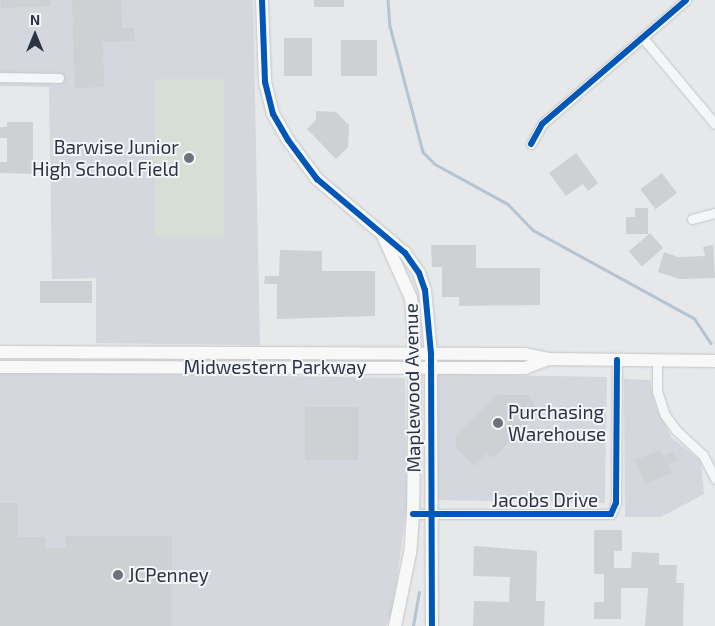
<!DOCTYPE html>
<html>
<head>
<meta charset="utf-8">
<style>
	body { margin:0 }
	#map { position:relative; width:715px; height:626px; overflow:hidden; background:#e6e8ea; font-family:"Exo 2",sans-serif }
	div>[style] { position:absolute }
	.built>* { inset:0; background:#d4d7dd; transform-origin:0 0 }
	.green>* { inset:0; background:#d6ded6; transform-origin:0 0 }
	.stream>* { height:2.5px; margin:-1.25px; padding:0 1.25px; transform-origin:1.25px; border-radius:1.25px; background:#b4c4d5 }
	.building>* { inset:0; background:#ced0d3; transform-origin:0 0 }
	.roads { filter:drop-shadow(0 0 1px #c4c6c8) drop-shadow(0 0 1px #c4c6c8) }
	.street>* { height:9px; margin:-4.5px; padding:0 4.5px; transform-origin:4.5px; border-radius:4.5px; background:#f5f6f7 }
	.secondary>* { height:12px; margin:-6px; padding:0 6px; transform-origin:6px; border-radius:6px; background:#f8f8f8 }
	.cycleway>* { height:6px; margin:-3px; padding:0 3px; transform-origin:3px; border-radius:3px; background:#0057b8 }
	.dots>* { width:14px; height:14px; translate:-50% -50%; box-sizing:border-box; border:2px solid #f4f6f9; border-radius:50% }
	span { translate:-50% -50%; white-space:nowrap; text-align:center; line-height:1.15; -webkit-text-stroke:4px #f4f6f9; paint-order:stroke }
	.poi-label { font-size:19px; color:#2b3445 }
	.right { translate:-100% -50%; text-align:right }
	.left { translate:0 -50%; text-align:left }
	.street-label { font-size:19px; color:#2b3445 }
	.north { position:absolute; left:10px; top:10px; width:50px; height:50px; -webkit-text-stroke:4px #f4f6f9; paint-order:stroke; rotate:0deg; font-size:14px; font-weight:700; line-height:20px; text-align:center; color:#2b3445 }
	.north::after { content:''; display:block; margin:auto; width:18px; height:22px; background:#2b3445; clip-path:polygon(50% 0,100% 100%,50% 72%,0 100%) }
</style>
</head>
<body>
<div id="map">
	<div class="built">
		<div style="clip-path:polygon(0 0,253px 0,260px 345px,96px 343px,96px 278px,52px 279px,49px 87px,0 86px)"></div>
		<div style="clip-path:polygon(0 372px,405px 378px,407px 504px,393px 609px,386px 626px,0 626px)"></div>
		<div style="left:437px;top:374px;width:170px;height:126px;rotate:1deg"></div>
		<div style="clip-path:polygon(624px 379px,650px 380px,656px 408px,672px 438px,701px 461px,704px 494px,661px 517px,625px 517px)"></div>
	</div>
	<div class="green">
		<div style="left:155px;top:79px;width:69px;height:158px"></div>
	</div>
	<div class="stream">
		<div style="left:388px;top:0;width:26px;rotate:86deg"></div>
		<div style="left:390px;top:26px;width:130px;rotate:75.3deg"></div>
		<div style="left:423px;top:152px;width:17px;rotate:45deg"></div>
		<div style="left:435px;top:164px;width:83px;rotate:28.7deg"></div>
		<div style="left:508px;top:204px;width:36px;rotate:46deg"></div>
		<div style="left:533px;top:230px;width:183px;rotate:28.7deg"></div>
		<div style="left:694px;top:318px;width:30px;rotate:56deg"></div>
		<div style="left:413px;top:626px;width:34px;rotate:-80deg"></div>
	</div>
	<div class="building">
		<div style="clip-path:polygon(1px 0,51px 0,51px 6px,1px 8px)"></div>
		<div style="clip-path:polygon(72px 0,121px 0,122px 28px,134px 28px,135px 41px,103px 42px,104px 87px,75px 88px)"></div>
		<div style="left:314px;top:0;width:30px;height:7px"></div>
		<div style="left:284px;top:38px;width:28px;height:38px"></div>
		<div style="left:341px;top:40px;width:36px;height:36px"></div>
		<div style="clip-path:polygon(316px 111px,336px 112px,349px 125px,348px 147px,336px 159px,307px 129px,316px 120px)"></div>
		<div style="clip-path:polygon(7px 122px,33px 122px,33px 174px,0 173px,0 162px,7px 162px,7px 138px,0 138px,0 127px,7px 127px)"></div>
		<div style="clip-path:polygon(576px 153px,598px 183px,588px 191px,583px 184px,566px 196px,549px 173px)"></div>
		<div style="left:662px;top:173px;width:25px;height:27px;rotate:53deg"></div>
		<div style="clip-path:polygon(635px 208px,648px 208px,648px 234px,626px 234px,626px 217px,635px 217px)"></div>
		<div style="left:650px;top:233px;width:20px;height:28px;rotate:49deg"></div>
		<div style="clip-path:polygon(431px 245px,476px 245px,476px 268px,540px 268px,540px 305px,459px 306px,459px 297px,442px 297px,442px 267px,432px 267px)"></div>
		<div style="clip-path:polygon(713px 245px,715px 278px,680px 279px,658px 272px,664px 252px,678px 257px,705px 256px,703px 247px)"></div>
		<div style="clip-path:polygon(280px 250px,322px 251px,322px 271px,375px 271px,375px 316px,277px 319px,277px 284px,264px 284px,265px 276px,279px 276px)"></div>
		<div style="left:40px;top:281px;width:52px;height:22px"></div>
		<div style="clip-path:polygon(497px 395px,528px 395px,539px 411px,493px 458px,487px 454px,474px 466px,456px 448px,456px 435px)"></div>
		<div style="left:305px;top:407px;width:53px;height:53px"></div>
		<div style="clip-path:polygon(660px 450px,663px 456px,674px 452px,677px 460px,668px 464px,672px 473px,645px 484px,635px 460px)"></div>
		<div style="clip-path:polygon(0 503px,18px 503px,18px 537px,45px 537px,45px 548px,66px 548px,66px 536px,172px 536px,171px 626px,0 626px)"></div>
		<div style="clip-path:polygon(594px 530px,622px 530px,622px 551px,614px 551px,614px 568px,631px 568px,632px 552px,659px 553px,659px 565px,677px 565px,676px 583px,684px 583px,683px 626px,645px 626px,648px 588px,621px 588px,621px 619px,594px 619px,594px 602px,604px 602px,604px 574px,594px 574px)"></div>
		<div style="clip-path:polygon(474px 546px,537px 551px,536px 601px,545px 601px,544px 626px,473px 626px,474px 601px,509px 602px,510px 577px,473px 576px)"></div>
	</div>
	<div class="roads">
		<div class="street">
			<div style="left:643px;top:38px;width:112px;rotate:50.1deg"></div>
			<div style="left:0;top:77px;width:59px;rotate:1deg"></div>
			<div style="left:531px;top:144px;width:23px;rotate:-61deg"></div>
			<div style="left:542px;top:124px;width:190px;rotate:-40.7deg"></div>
			<div style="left:692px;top:219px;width:24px;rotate:-15deg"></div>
			<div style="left:657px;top:360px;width:31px;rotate:90deg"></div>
			<div style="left:657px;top:391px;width:25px;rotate:72deg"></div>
			<div style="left:665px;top:415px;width:19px;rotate:54deg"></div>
			<div style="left:676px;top:430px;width:37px;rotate:43deg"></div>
			<div style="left:703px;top:455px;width:27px;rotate:63deg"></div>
			<div style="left:413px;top:514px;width:198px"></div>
			<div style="left:611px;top:514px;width:12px;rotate:-66deg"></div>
			<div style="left:616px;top:503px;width:143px;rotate:-89.6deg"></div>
		</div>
		<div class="secondary">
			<div style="left:262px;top:0;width:82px;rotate:87.9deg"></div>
			<div style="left:265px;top:82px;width:33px;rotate:76deg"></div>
			<div style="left:273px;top:114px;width:30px;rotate:60deg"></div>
			<div style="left:288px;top:140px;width:49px;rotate:53.4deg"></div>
			<div style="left:317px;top:179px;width:115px;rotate:40.1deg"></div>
			<div style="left:405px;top:253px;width:24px;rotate:55deg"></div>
			<div style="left:419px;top:273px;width:18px;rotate:71deg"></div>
			<div style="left:425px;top:290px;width:64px;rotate:84.6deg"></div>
			<div style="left:431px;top:354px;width:272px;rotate:89.8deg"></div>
			<div style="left:384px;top:238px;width:66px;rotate:65.8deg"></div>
			<div style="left:411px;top:298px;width:56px;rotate:85.9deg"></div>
			<div style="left:415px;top:354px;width:160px;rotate:90.7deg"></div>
			<div style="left:413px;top:514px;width:39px;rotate:94deg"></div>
			<div style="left:410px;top:553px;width:75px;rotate:101.6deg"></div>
			<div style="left:0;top:352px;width:525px;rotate:0.22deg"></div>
			<div style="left:525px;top:354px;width:24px;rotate:12deg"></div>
			<div style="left:548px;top:359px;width:167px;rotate:0.7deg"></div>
			<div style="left:0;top:367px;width:525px;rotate:0.11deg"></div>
			<div style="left:525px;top:368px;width:25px;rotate:-21deg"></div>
		</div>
	</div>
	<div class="cycleway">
		<div style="left:262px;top:0;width:82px;rotate:87.9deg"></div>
		<div style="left:265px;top:82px;width:33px;rotate:76deg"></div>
		<div style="left:273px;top:114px;width:30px;rotate:60deg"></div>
		<div style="left:288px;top:140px;width:49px;rotate:53.4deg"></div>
		<div style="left:317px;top:179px;width:115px;rotate:40.1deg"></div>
		<div style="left:405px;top:253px;width:24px;rotate:55deg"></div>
		<div style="left:419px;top:273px;width:18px;rotate:71deg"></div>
		<div style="left:425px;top:290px;width:64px;rotate:84.6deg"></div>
		<div style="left:431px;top:354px;width:272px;rotate:89.8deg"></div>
		<div style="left:531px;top:144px;width:23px;rotate:-61deg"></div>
		<div style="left:542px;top:124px;width:190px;rotate:-40.7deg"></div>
		<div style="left:413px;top:514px;width:198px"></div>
		<div style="left:611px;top:514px;width:12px;rotate:-66deg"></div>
		<div style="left:616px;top:503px;width:143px;rotate:-89.6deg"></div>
	</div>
	<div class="dots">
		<div style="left:189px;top:158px;background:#6c737f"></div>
		<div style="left:498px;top:423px;background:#6c737f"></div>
		<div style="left:118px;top:575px;background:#6c737f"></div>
	</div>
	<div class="poi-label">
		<span class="right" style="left:179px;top:158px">Barwise Junior<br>High School Field</span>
		<span class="left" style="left:508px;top:423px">Purchasing<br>Warehouse</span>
		<span class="left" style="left:128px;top:575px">JCPenney</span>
	</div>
	<div class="street-label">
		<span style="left:275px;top:367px">Midwestern Parkway</span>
		<span style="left:412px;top:388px;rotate:-91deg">Maplewood Avenue</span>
		<span style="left:545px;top:500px">Jacobs Drive</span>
	</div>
	<div class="north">N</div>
</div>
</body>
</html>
